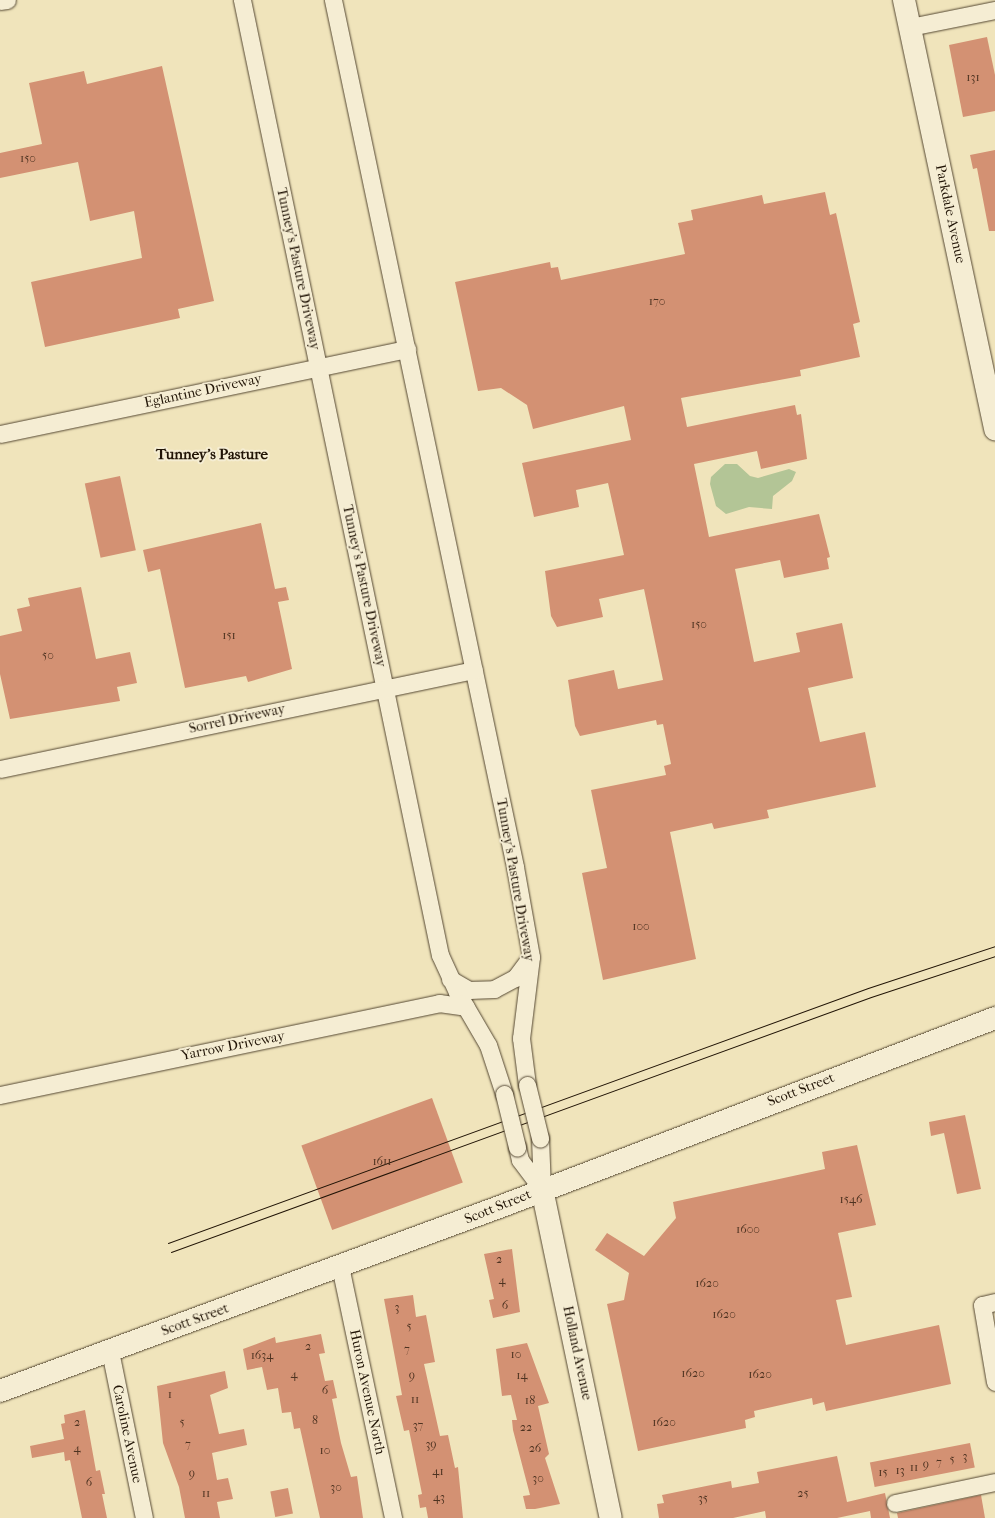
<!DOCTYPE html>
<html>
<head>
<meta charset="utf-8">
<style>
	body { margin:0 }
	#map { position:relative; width:995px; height:1518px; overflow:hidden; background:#f0e4bb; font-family:"IM FELL French Canon",serif }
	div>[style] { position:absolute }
	.green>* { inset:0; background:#b3c596 }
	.building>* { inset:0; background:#d39173; transform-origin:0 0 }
	.roads { filter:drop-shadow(0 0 1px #554833) drop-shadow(0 0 1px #554833) }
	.street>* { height:17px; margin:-8.5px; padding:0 8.5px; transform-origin:8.5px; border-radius:8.5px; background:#f5edd3 }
	.secondary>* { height:22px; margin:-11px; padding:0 11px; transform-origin:11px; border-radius:11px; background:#f5edd3 }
	.tram>* { height:1px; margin:-0.5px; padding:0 0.5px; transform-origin:0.5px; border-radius:0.5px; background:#211406 }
	.bridges { filter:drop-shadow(0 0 1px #554833) drop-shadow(0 0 1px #554833) }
	.street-bridge>* { height:17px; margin:-8.5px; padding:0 8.5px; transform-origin:8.5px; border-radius:8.5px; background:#f5edd3 }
	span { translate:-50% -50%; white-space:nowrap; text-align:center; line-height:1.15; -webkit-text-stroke:4px #f5edd3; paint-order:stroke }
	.number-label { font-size:12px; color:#4e3321 }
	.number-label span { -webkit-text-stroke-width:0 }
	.street-label { font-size:14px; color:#211406 }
	.neighbourhood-label { font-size:15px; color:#211406; font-weight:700 }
</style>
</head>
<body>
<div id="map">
	<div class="green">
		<div style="clip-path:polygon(725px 464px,737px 464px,750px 476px,758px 478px,789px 469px,796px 472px,792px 481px,773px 496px,772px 509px,749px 507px,726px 514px,716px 506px,710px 484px,711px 477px)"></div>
	</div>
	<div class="building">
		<div style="clip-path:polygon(987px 37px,995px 75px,995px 111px,963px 117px,949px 45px)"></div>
		<div style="clip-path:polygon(162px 66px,214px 301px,178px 309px,180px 318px,45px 347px,31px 282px,142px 258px,134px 211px,90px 221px,78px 162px,0 178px,0 153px,42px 144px,29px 83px,84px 71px,87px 84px)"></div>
		<div style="clip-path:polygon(995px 150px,995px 231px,989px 231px,977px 168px,973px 169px,970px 155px)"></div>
		<div style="clip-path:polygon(825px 192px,830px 215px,836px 213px,860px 322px,853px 324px,860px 357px,800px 370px,801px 376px,681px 398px,687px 427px,795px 405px,797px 415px,801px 414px,807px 459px,761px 469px,757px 451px,694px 464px,709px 537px,819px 514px,830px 557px,827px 558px,829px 569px,784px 578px,780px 560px,735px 569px,754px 662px,800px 652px,796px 633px,842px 623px,853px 678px,808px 688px,820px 742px,865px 732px,876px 787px,767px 810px,769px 818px,714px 829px,712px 823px,670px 832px,696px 959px,603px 980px,582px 873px,607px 868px,591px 790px,666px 775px,664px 766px,671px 764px,663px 724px,657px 725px,656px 720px,580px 736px,575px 726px,568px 680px,614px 670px,618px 689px,663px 680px,644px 589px,599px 599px,603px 617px,557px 627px,551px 616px,545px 571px,624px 555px,608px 483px,576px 490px,579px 507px,534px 517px,522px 463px,631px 440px,624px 406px,533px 429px,527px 405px,501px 388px,478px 391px,455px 282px,550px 262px,551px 268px,558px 267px,561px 280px,685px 254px,678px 223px,693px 220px,691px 210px,762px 195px,764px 204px)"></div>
		<div style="left:120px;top:476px;width:76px;height:36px;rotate:78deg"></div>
		<div style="clip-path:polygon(261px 523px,275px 589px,286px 587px,289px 600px,278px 602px,292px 669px,248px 682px,246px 676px,185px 688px,160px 569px,148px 572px,143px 550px)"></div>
		<div style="clip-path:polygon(81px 587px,96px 659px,130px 652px,137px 683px,117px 687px,120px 701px,10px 719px,0 674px,0 636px,22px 631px,17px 609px,30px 606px,28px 598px)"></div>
		<div style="left:432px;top:1098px;width:90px;height:139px;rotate:70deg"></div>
		<div style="clip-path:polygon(965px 1115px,981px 1189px,957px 1194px,944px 1133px,931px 1136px,929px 1122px)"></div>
		<div style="clip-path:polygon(857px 1145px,876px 1225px,838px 1233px,852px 1297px,836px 1300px,846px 1345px,939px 1325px,951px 1384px,826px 1411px,824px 1402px,813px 1405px,812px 1398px,754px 1411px,755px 1417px,745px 1420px,746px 1428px,638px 1451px,607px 1304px,624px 1300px,629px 1273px,595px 1250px,607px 1233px,644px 1256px,676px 1218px,673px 1202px,825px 1169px,822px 1152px)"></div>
		<div style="clip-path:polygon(512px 1249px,520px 1312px,493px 1318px,489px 1300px,494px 1299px,484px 1254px)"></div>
		<div style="clip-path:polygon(413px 1295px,416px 1317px,426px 1315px,435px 1362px,424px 1364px,440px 1436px,448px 1435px,455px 1468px,458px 1467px,463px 1518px,428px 1518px,426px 1507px,420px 1508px,418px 1495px,422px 1494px,409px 1430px,404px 1431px,396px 1396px,402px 1395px,384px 1299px)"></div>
		<div style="clip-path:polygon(321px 1334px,325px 1353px,319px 1354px,325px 1381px,333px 1380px,337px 1398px,332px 1399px,341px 1443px,351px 1477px,357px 1476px,363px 1518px,320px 1518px,300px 1428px,294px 1429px,291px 1412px,282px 1413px,278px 1388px,267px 1390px,262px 1367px,247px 1370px,243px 1349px,275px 1337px,276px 1343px)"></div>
		<div style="clip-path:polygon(527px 1343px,549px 1403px,538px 1406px,549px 1454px,545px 1458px,560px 1504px,535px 1509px,526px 1509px,523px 1496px,530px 1495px,513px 1430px,512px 1420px,517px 1420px,511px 1395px,502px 1396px,496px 1349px)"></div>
		<div style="clip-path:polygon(225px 1371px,228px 1388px,210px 1395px,219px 1434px,244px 1429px,247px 1445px,212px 1453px,217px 1480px,228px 1478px,233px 1499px,217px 1502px,220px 1518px,185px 1518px,179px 1487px,163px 1443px,157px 1386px)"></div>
		<div style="clip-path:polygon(85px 1410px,96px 1471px,100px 1470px,105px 1494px,102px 1494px,107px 1518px,82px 1518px,70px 1460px,65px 1461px,64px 1452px,32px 1458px,30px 1446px,64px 1439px,61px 1424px,65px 1423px,64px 1415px)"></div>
		<div style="left:970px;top:1443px;width:25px;height:102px;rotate:79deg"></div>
		<div style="clip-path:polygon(837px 1456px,847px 1502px,885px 1493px,890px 1518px,871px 1518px,870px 1511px,837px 1518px,766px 1518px,765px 1511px,733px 1518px,659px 1518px,657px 1504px,664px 1503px,662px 1495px,731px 1481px,732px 1488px,759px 1483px,757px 1472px)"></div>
		<div style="left:288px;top:1488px;width:26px;height:18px;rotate:79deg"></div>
		<div style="clip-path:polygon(981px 1495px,985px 1518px,898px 1518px,897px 1513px)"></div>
	</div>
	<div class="roads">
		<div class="street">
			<div style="left:242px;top:0;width:975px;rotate:78.29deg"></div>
			<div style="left:440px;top:955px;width:41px;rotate:65.3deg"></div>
			<div style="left:457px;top:992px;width:61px;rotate:59.7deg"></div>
			<div style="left:488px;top:1045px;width:52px;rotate:71.9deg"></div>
			<div style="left:333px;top:0;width:886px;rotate:78.14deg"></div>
			<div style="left:515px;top:867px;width:91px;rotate:79.9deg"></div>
			<div style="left:531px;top:957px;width:82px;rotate:97deg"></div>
			<div style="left:521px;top:1038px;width:47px;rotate:82.7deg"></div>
			<div style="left:0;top:1px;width:7px;rotate:-8deg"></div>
			<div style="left:910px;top:27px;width:87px;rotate:-11.3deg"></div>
			<div style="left:0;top:434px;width:416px;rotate:-11.8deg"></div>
			<div style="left:0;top:769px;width:484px;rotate:-11.8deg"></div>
			<div style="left:450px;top:979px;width:22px;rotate:30deg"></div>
			<div style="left:469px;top:990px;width:25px;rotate:-2deg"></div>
			<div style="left:494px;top:989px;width:24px;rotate:-28deg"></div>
			<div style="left:515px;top:978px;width:26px;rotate:-53deg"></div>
			<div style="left:0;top:1095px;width:449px;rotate:-11.8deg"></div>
			<div style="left:439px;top:1003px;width:27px;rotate:8deg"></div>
			<div style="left:540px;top:1138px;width:51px;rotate:87.8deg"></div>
			<div style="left:517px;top:1147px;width:13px;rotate:77deg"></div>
			<div style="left:520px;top:1160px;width:36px;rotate:53deg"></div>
			<div style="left:340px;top:1266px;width:258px;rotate:78.1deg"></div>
			<div style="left:995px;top:1302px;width:13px;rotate:167deg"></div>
			<div style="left:982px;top:1305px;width:78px;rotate:80.4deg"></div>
			<div style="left:110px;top:1351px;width:170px;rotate:78.5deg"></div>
			<div style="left:895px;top:1503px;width:102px;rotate:-11.9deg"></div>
		</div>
		<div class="secondary">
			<div style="left:904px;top:0;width:439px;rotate:78deg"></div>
			<div style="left:542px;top:1189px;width:336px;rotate:78.2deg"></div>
			<div style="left:0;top:1391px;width:535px;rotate:-20.23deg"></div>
			<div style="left:502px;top:1206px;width:528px;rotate:-20.87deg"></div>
		</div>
	</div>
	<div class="tram">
		<div style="left:168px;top:1243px;width:745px;rotate:-20.02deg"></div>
		<div style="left:868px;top:988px;width:134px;rotate:-18.3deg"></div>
		<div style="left:171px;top:1252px;width:745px;rotate:-20.02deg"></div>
		<div style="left:871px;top:997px;width:131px;rotate:-18.3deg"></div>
	</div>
	<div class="bridges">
		<div class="street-bridge">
			<div style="left:527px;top:1085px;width:55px;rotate:76.2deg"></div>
			<div style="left:504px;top:1094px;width:55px;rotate:76.2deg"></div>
		</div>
	</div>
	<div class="number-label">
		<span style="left:973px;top:78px">131</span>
		<span style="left:28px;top:159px">150</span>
		<span style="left:657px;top:302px">170</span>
		<span style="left:699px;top:625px">150</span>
		<span style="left:229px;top:636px">151</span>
		<span style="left:48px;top:656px">50</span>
		<span style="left:641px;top:927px">100</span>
		<span style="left:382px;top:1162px">1611</span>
		<span style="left:851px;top:1200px">1546</span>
		<span style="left:748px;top:1230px">1600</span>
		<span style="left:499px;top:1260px">2</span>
		<span style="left:502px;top:1281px">4</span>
		<span style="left:707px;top:1284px">1620</span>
		<span style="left:505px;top:1306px">6</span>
		<span style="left:397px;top:1308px">3</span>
		<span style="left:724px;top:1315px">1620</span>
		<span style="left:409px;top:1327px">5</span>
		<span style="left:308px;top:1347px">2</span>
		<span style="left:407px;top:1350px">7</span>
		<span style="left:516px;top:1355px">10</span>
		<span style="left:262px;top:1356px">1634</span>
		<span style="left:693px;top:1374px">1620</span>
		<span style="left:294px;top:1375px">4</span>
		<span style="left:760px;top:1375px">1620</span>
		<span style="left:412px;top:1376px">9</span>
		<span style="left:522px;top:1376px">14</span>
		<span style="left:325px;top:1391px">6</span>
		<span style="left:170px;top:1395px">1</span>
		<span style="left:415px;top:1400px">11</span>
		<span style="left:530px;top:1401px">18</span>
		<span style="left:315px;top:1421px">8</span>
		<span style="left:77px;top:1423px">2</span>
		<span style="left:182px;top:1423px">5</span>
		<span style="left:664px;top:1423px">1620</span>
		<span style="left:418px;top:1426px">37</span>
		<span style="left:526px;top:1428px">22</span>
		<span style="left:188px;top:1445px">7</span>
		<span style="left:431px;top:1445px">39</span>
		<span style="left:77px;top:1449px">4</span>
		<span style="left:535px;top:1449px">26</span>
		<span style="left:325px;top:1451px">10</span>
		<span style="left:965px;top:1457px">3</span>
		<span style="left:952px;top:1460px">5</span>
		<span style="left:939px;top:1463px">7</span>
		<span style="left:926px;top:1465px">9</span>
		<span style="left:914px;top:1468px">11</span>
		<span style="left:900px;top:1471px">13</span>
		<span style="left:438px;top:1472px">41</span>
		<span style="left:883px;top:1473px">15</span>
		<span style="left:192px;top:1474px">9</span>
		<span style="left:538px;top:1479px">30</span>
		<span style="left:89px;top:1483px">6</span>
		<span style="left:336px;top:1488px">30</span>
		<span style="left:206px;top:1494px">11</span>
		<span style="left:803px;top:1494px">25</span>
		<span style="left:439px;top:1498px">43</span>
		<span style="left:703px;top:1499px">35</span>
	</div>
	<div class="street-label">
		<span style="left:950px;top:214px;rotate:78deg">Parkdale Avenue</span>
		<span style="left:298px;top:269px;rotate:78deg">Tunney's Pasture Driveway</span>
		<span style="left:203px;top:391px;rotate:-12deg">Eglantine Driveway</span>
		<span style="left:364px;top:586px;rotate:78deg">Tunney's Pasture Driveway</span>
		<span style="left:237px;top:719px;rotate:-12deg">Sorrel Driveway</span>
		<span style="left:515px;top:880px;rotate:80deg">Tunney's Pasture Driveway</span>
		<span style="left:233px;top:1046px;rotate:-11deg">Yarrow Driveway</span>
		<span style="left:801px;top:1090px;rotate:-21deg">Scott Street</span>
		<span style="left:498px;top:1207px;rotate:-22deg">Scott Street</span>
		<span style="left:195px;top:1320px;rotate:-20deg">Scott Street</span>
		<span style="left:577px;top:1353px;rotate:78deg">Holland Avenue</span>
		<span style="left:367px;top:1392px;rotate:78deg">Huron Avenue North</span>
		<span style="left:127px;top:1434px;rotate:78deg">Caroline Avenue</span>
	</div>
	<div class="neighbourhood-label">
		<span style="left:212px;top:455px">Tunney's Pasture</span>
	</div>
</div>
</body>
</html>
